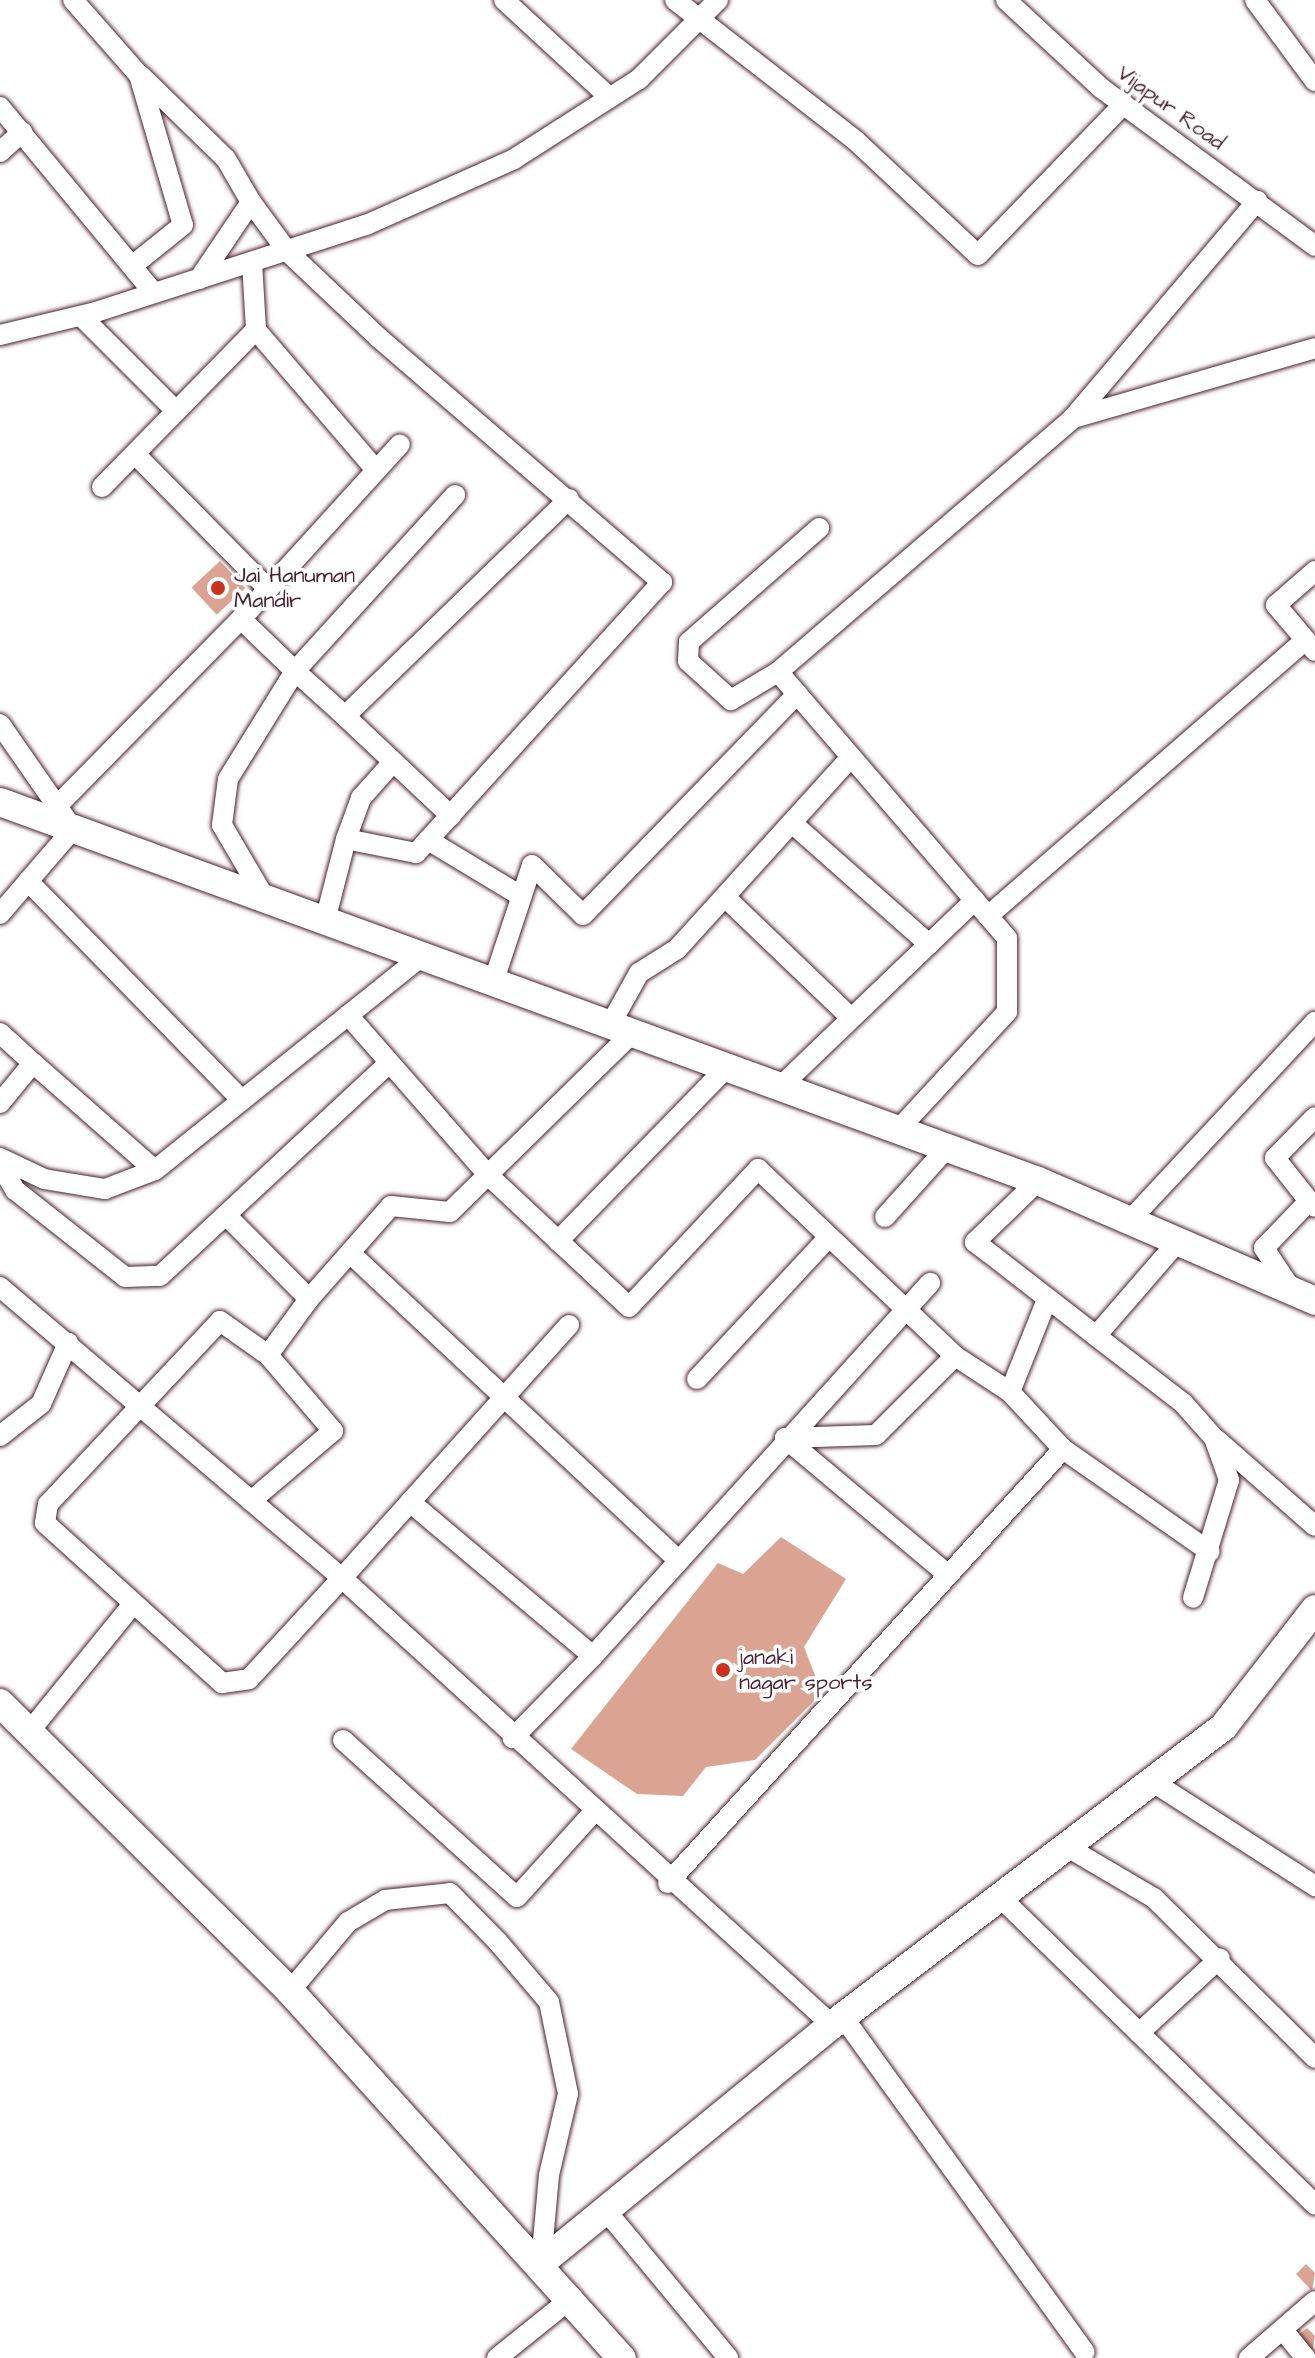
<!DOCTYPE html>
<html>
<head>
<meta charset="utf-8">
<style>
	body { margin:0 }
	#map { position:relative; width:1315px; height:2358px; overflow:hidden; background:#fff; font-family:"Architects Daughter",sans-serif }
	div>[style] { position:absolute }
	.building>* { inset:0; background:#dba492; transform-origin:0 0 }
	.roads { filter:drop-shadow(0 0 2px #4a1f2b) drop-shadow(0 0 2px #4a1f2b) }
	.street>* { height:20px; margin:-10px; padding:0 10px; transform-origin:10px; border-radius:10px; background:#fff }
	.secondary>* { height:28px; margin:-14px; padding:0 14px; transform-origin:14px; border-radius:14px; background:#fff }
	.dots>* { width:22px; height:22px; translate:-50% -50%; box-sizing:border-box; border:4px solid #fff; border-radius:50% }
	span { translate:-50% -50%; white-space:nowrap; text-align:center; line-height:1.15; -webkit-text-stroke:7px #fff; paint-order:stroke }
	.street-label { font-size:22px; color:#4a1f2b }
	.poi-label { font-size:22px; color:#4a1f2b }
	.left { translate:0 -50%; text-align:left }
</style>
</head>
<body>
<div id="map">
	<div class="building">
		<div style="left:220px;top:561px;width:37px;height:39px;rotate:47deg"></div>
		<div style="clip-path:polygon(781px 1537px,846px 1579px,804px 1647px,822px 1693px,755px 1760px,706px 1767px,683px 1796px,637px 1794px,571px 1749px,718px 1563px,743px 1574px)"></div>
		<div style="clip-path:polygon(1306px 2264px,1315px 2273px,1312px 2291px,1296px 2274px)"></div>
		<div style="clip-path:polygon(1307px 2328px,1315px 2336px,1312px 2354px,1296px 2337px)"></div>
	</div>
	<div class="roads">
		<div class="street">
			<div style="left:73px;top:0;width:100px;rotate:48.7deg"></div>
			<div style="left:139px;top:75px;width:156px;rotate:73.7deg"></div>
			<div style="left:183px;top:225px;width:65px;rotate:141.2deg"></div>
			<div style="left:504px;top:0;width:143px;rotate:42.7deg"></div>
			<div style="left:675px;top:0;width:228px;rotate:37.9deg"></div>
			<div style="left:855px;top:140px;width:168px;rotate:43.1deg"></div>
			<div style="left:978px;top:255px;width:210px;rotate:-46deg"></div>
			<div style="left:1006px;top:0;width:129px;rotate:42.8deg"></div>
			<div style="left:1101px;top:88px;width:266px;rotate:36.4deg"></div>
			<div style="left:1255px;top:0;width:101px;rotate:53.5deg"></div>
			<div style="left:140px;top:75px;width:120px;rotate:44.3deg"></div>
			<div style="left:226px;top:159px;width:50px;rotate:59.8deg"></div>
			<div style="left:251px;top:202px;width:93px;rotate:124deg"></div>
			<div style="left:0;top:107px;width:241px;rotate:50.4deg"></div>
			<div style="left:0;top:152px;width:30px;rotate:-42deg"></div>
			<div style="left:251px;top:202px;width:61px;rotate:53.7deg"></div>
			<div style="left:287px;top:251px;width:127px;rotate:43.4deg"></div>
			<div style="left:379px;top:338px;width:374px;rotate:40.8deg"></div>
			<div style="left:662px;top:582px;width:366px;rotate:132.2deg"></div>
			<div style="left:416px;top:853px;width:71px;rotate:-168.7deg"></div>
			<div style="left:346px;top:839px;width:85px;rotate:104.4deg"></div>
			<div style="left:252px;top:262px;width:68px;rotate:86.6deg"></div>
			<div style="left:256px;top:330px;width:184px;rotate:49.4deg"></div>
			<div style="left:81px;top:316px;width:133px;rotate:45deg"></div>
			<div style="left:0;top:335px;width:99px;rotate:-13.5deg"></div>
			<div style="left:96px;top:312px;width:284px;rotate:-17.9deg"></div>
			<div style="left:366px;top:225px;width:162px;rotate:-24deg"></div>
			<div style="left:514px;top:159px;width:148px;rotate:-32.6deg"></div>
			<div style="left:639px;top:79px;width:112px;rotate:-45deg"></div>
			<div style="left:1073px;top:418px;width:285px;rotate:-49.7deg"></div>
			<div style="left:135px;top:454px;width:190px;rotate:45.4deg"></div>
			<div style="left:102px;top:487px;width:220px;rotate:-45.6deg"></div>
			<div style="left:1315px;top:571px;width:52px;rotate:138.9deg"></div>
			<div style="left:1276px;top:605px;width:60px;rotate:49.7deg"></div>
			<div style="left:778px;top:672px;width:55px;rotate:149.2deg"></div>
			<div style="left:731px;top:700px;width:58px;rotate:-137.8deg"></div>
			<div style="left:688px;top:661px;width:19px;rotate:-87deg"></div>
			<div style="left:689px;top:642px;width:173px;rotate:-41.2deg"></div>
			<div style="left:345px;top:716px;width:67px;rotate:-138deg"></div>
			<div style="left:295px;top:671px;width:238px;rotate:-47.7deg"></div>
			<div style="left:0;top:724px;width:128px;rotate:55.2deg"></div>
			<div style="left:73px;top:829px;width:112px;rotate:130.7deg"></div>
			<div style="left:57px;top:806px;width:262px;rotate:-45.5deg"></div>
			<div style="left:451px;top:816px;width:146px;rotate:-136.7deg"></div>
			<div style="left:345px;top:716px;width:312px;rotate:-44.1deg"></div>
			<div style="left:792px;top:823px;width:183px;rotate:41.5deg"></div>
			<div style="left:346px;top:839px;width:44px;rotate:-69.9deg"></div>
			<div style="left:361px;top:798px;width:48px;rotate:-48.4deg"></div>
			<div style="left:428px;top:840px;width:109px;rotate:31.1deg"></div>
			<div style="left:28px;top:881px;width:306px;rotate:45.7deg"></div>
			<div style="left:725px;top:897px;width:175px;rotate:43.8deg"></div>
			<div style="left:266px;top:900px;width:87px;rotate:-120.4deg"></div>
			<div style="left:222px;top:825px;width:46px;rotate:-82.6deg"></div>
			<div style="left:228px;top:779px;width:127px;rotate:-58.2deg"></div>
			<div style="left:295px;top:671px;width:75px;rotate:-136.1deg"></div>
			<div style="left:241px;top:619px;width:236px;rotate:-47.7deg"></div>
			<div style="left:988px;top:916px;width:420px;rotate:-41deg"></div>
			<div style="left:493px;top:983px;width:124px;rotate:-71.7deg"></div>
			<div style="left:532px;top:865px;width:71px;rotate:44.4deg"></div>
			<div style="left:583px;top:915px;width:308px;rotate:-45.9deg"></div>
			<div style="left:348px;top:1015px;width:213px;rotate:48.8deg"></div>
			<div style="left:488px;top:1175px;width:193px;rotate:43.1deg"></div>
			<div style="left:629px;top:1307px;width:189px;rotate:-46.9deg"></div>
			<div style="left:758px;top:1169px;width:272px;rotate:43.5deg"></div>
			<div style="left:610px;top:1025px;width:60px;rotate:-60.9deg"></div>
			<div style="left:639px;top:973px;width:45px;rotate:-32.3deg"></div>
			<div style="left:677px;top:949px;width:259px;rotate:-47.8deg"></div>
			<div style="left:0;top:1033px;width:45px;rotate:42.3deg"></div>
			<div style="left:33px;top:1063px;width:52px;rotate:129.5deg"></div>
			<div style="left:33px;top:1063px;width:162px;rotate:41.3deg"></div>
			<div style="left:780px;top:1087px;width:270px;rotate:-43.8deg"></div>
			<div style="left:898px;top:1130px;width:161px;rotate:-47.3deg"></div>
			<div style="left:1007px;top:1012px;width:74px;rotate:-90deg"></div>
			<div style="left:1007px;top:938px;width:351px;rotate:-130.7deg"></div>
			<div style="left:778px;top:672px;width:389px;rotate:-40.7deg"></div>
			<div style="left:1073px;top:418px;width:252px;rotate:-16.1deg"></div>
			<div style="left:0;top:1158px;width:49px;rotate:25.5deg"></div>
			<div style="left:44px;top:1179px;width:62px;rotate:9.3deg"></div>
			<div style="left:105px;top:1189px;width:53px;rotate:-20.8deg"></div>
			<div style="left:155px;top:1170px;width:341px;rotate:-38.7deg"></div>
			<div style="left:0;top:1164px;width:30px;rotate:60deg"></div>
			<div style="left:15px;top:1190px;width:140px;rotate:38.3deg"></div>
			<div style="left:125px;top:1277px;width:35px;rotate:-2deg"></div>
			<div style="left:160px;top:1276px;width:313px;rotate:-42.9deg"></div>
			<div style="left:1038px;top:1181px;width:88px;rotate:135.9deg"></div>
			<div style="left:975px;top:1242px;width:153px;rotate:37.8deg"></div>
			<div style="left:1309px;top:1201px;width:55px;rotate:-128.3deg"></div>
			<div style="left:1275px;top:1158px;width:57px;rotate:-45.7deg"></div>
			<div style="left:226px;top:1215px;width:118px;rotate:45.3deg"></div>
			<div style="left:885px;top:1217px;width:93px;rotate:-48.1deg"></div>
			<div style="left:1133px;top:1217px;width:267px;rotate:-47deg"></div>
			<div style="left:1180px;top:1239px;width:128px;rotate:130.9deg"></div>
			<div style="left:1096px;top:1336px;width:110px;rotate:37.6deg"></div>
			<div style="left:1183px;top:1403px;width:47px;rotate:48.5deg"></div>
			<div style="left:1214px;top:1438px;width:45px;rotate:70.3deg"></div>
			<div style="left:1229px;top:1480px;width:123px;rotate:107deg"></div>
			<div style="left:558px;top:1241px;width:241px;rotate:-45.8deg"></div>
			<div style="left:350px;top:1253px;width:449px;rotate:43.1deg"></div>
			<div style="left:0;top:1287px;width:449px;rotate:40.4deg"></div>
			<div style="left:342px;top:1578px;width:340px;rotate:-48.1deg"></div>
			<div style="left:1293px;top:1292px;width:53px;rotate:-123.4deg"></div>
			<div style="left:1264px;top:1248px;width:65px;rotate:-46.2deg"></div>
			<div style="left:1309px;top:1201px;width:8px;rotate:45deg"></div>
			<div style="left:268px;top:1355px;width:59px;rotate:-144.7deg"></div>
			<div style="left:220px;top:1321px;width:251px;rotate:133.2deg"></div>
			<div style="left:48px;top:1504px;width:19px;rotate:99deg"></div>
			<div style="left:45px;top:1523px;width:239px;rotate:42.1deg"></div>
			<div style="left:222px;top:1683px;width:27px;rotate:-8deg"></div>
			<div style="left:249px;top:1679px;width:137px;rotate:-47.4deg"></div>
			<div style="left:342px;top:1578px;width:663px;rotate:42.37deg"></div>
			<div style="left:697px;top:1379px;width:194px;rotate:-47.1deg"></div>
			<div style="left:1010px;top:1392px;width:78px;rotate:47.1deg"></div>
			<div style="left:0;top:1436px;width:52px;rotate:-38deg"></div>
			<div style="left:41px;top:1404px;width:67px;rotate:-66.1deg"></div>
			<div style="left:785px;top:1438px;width:91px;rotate:-1.9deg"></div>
			<div style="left:876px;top:1435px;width:112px;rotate:-45deg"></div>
			<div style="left:955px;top:1356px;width:66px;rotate:33.2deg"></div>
			<div style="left:1010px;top:1392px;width:97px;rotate:-68.2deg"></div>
			<div style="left:785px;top:1438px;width:213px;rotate:40deg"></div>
			<div style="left:1217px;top:1440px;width:130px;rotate:41.3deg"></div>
			<div style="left:251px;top:1501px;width:108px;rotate:-40.5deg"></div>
			<div style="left:333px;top:1431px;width:100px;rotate:-130.5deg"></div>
			<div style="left:268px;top:1355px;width:69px;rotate:-53.8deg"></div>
			<div style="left:309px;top:1299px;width:124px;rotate:-48.6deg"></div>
			<div style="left:391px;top:1206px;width:59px;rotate:5.8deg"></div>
			<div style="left:450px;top:1212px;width:255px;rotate:-44.5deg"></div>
			<div style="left:410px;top:1502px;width:239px;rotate:40.1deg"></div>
			<div style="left:593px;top:1656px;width:115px;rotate:134.3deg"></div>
			<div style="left:593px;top:1656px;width:503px;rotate:-47.9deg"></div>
			<div style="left:29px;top:1732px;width:166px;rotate:-50.9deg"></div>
			<div style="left:343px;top:1740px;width:234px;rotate:42.1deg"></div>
			<div style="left:517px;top:1897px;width:113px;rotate:-47.9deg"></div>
			<div style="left:1153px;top:1782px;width:193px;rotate:32.7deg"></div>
			<div style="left:1069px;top:1848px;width:99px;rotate:30.5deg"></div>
			<div style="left:1154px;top:1898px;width:227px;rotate:44.8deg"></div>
			<div style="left:668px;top:1883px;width:587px;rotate:-47.69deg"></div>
			<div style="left:1063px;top:1449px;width:179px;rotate:35deg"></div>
			<div style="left:1003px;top:1900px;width:436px;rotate:44.3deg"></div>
			<div style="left:290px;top:1991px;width:90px;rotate:-50deg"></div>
			<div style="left:348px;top:1922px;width:43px;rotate:-30.7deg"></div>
			<div style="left:385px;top:1900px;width:65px;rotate:-6.1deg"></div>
			<div style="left:450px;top:1893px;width:69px;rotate:45.6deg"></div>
			<div style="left:498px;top:1942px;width:79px;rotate:49.6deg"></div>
			<div style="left:549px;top:2002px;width:94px;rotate:78.3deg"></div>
			<div style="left:568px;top:2094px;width:83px;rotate:103.2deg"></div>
			<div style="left:549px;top:2175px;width:88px;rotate:95.2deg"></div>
			<div style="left:843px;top:2017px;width:413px;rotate:54.2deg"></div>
			<div style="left:1139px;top:2033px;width:110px;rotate:-42.8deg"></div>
			<div style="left:607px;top:2212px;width:190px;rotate:50.3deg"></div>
			<div style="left:1283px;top:2330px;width:36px;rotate:51deg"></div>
			<div style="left:497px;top:2358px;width:97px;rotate:-38.8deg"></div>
			<div style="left:1249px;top:2358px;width:87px;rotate:-40.8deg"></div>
		</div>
		<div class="secondary">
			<div style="left:0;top:802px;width:1105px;rotate:20.06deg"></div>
			<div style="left:1038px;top:1181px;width:302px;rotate:23.4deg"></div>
			<div style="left:0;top:1703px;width:409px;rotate:44.8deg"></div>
			<div style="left:290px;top:1991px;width:495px;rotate:47.9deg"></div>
			<div style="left:541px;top:2263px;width:376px;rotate:-39.3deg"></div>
			<div style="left:832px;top:2025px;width:493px;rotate:-37.3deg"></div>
			<div style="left:1224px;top:1726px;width:148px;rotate:-52.1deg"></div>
		</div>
	</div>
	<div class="dots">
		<div style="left:218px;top:588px;background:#c8321e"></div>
		<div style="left:723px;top:1670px;background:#c8321e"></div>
	</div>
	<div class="street-label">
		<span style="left:1171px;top:108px;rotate:36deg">Vijapur Road</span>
	</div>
	<div class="poi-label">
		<span class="left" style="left:234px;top:588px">Jai Hanuman<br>Mandir</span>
		<span class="left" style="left:739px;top:1670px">janaki<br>nagar sports</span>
	</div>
</div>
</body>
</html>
